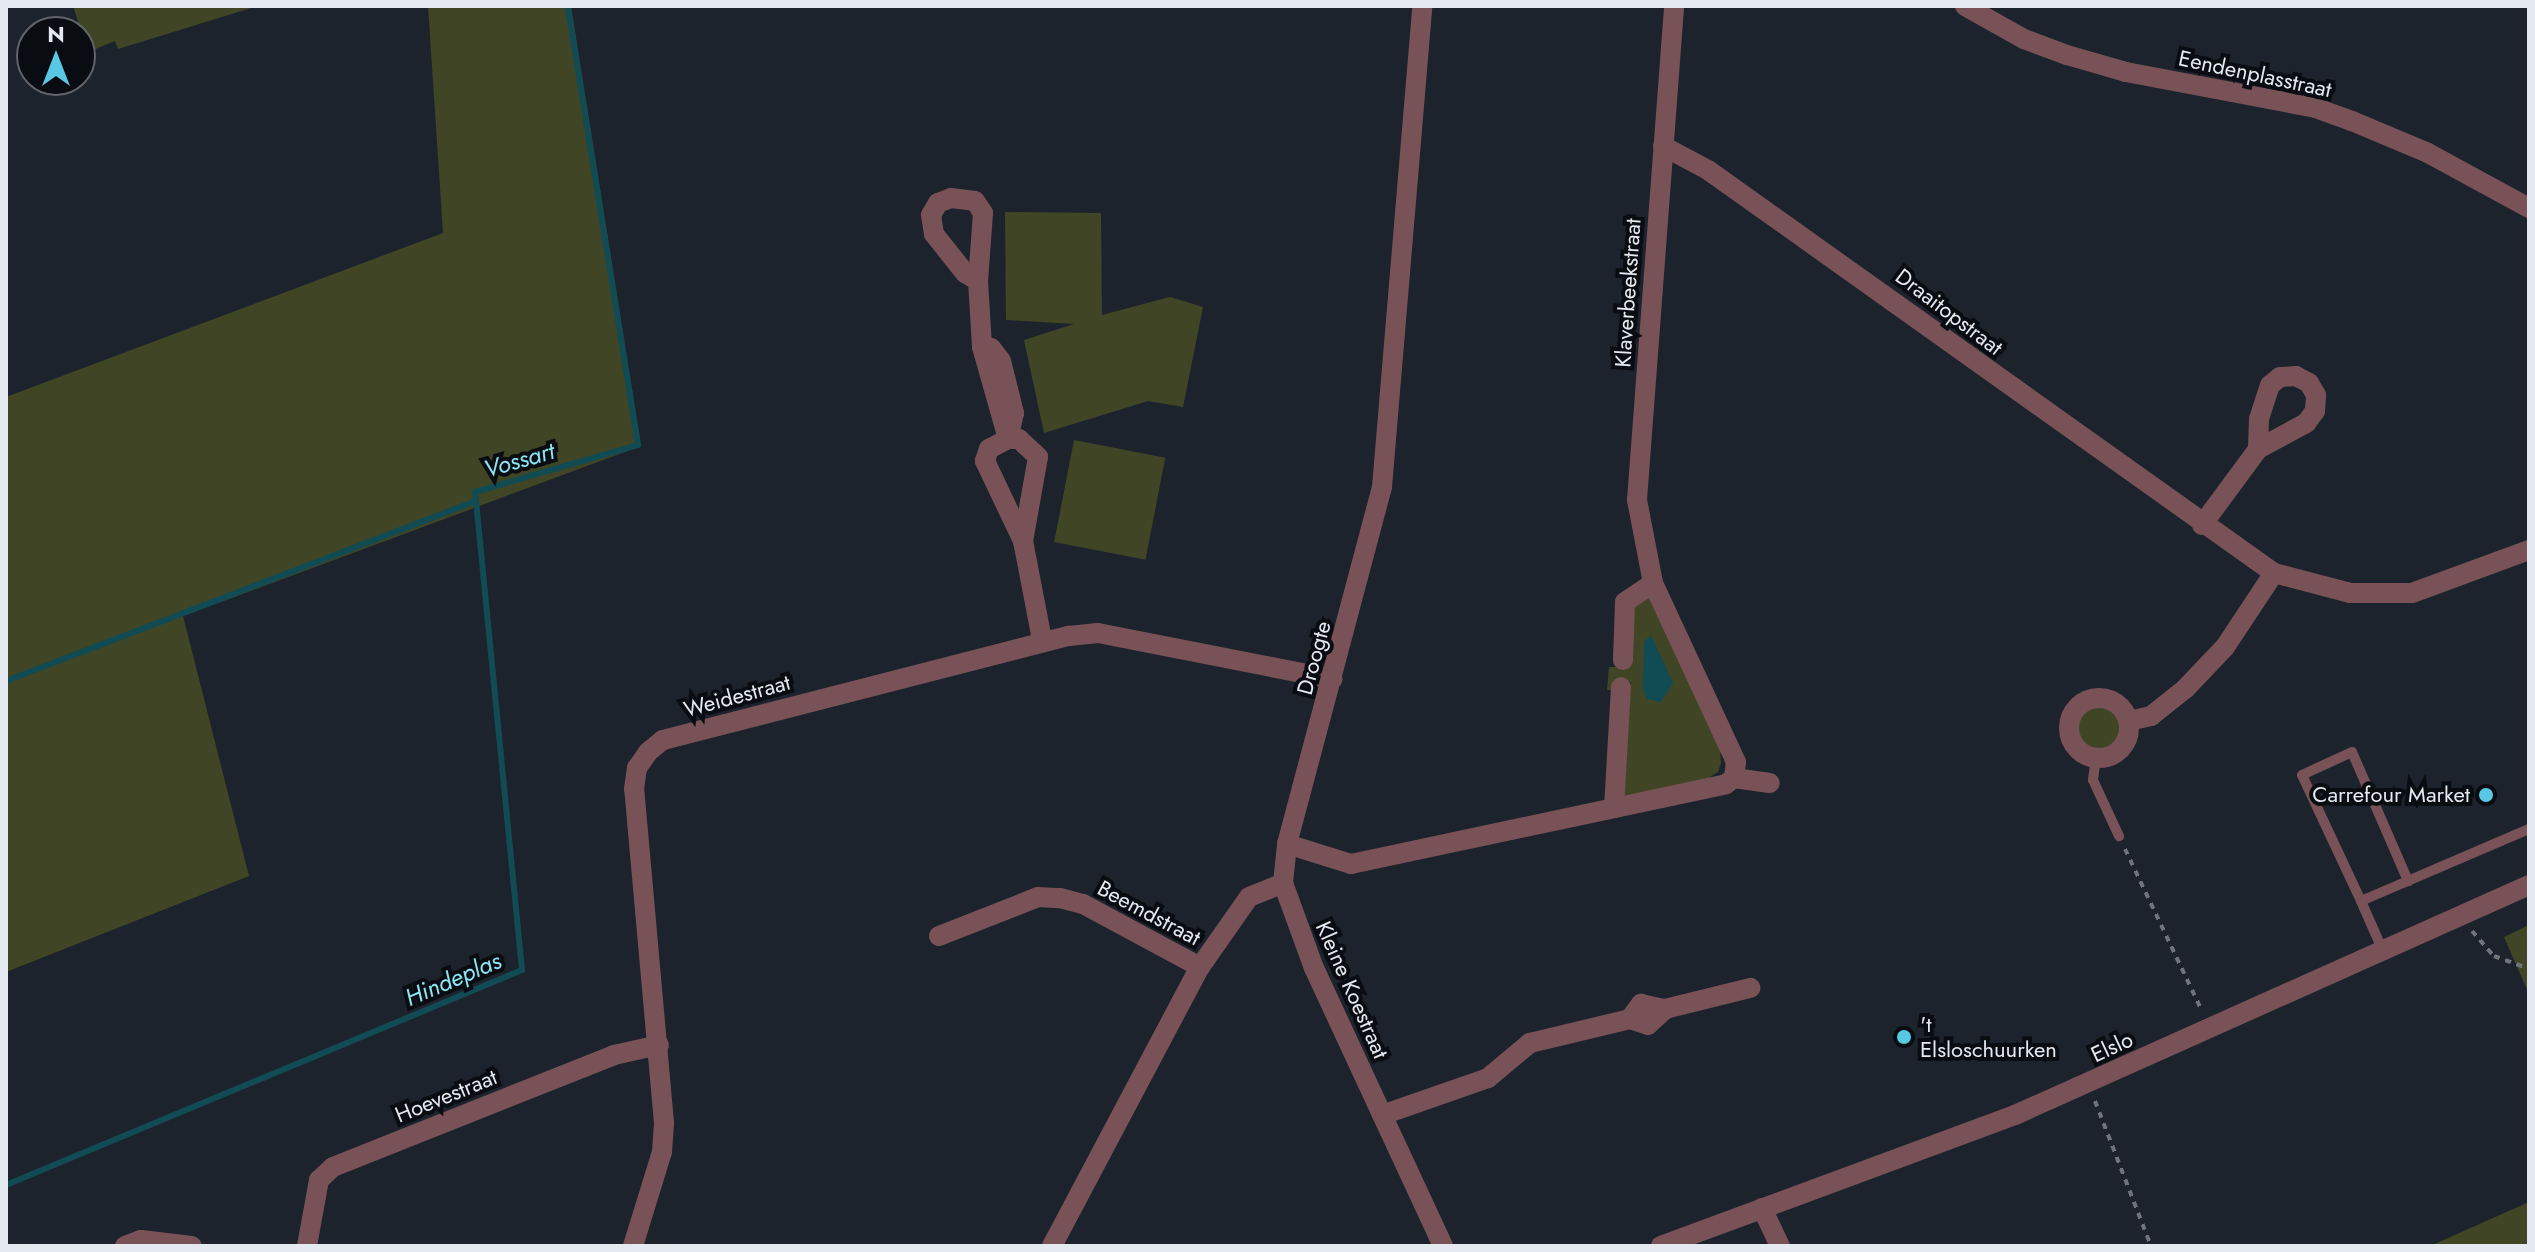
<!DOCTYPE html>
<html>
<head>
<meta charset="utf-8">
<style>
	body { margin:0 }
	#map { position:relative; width:2535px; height:1252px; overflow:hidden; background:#1d232c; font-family:Jost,sans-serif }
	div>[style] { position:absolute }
	.green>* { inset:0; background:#404625; transform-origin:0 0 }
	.round { border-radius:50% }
	.water>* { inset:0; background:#114b54 }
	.stream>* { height:6px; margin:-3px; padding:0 3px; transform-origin:3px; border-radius:3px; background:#114b54 }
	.path>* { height:4px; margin-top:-2px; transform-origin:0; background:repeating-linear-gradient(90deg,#6f747d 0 6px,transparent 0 12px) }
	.service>* { height:10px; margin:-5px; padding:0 5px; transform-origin:5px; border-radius:5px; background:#795257 }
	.minor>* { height:20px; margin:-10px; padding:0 10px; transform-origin:10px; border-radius:10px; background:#795257 }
	.minor>.ring { margin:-10px; padding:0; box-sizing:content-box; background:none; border:20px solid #795257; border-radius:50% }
	.tertiary>* { height:20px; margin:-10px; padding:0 10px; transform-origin:10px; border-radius:10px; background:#795257 }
	.dots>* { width:22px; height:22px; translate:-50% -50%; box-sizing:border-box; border:4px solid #090c10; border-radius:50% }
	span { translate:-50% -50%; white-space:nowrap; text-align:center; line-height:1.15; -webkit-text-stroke:8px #090c10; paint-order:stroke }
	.street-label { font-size:22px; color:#e5e9f0 }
	.poi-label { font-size:22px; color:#e5e9f0 }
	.right { translate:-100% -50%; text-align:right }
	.left { translate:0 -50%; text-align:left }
	.water-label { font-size:24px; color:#8ce6f5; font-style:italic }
	.frame { position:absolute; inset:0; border:8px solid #e5e9f0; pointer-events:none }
	.north { position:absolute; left:16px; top:16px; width:80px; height:80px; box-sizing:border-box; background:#090c10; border:2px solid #61646a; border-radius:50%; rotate:0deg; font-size:22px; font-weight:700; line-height:32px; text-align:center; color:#e5e9f0 }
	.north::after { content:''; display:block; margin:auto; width:28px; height:36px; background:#59c8e5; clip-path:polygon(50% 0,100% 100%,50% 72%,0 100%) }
</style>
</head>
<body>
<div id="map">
	<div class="green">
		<div style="clip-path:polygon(73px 6px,258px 6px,118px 49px,115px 41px,88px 52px)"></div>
		<div style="clip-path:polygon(428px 6px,571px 6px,641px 446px,183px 616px,249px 876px,6px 972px,6px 397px,443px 233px)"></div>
		<div style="clip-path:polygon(1005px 212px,1101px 213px,1102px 315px,1170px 297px,1203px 307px,1183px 407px,1148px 401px,1044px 433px,1024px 340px,1074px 324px,1006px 320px)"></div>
		<div style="left:1074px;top:440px;width:93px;height:104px;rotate:11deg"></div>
		<div style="clip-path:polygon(1649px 593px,1720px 749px,1721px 763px,1718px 772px,1705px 780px,1623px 798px,1631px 682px,1615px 680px,1615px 690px,1607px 690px,1609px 667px,1626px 667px,1630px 609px)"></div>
		<div class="round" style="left:2078px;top:707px;width:42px;height:42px"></div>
		<div style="clip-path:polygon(2529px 925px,2529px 994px,2504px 937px)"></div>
		<div style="clip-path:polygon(2529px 1202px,2529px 1246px,2430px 1246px)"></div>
	</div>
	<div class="water">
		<div style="clip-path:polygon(1651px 635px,1673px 683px,1661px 702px,1647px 699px,1643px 690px,1644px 642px)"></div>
	</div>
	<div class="stream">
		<div style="left:6px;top:681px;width:503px;rotate:-20.96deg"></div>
		<div style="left:476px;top:501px;width:9px;rotate:-96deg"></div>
		<div style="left:475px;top:492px;width:170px;rotate:-16.1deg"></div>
		<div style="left:638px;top:445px;width:445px;rotate:-99.1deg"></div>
		<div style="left:6px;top:1185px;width:559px;rotate:-22.62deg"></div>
		<div style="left:522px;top:970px;width:471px;rotate:-95.6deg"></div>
	</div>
	<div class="path">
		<div style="left:2125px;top:849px;width:179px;rotate:64.6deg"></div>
		<div style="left:2472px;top:931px;width:33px;rotate:49deg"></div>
		<div style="left:2494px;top:956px;width:37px;rotate:20deg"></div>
		<div style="left:2095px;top:1101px;width:155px;rotate:68.9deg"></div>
	</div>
	<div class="service">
		<div style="left:2096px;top:758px;width:22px;rotate:98deg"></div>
		<div style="left:2093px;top:780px;width:62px;rotate:65.1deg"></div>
		<div style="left:2361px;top:901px;width:139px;rotate:-115.1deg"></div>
		<div style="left:2302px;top:775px;width:55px;rotate:-24.7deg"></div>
		<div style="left:2352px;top:752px;width:141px;rotate:66.5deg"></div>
		<div style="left:2383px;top:951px;width:55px;rotate:-113.7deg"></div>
		<div style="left:2361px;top:901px;width:183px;rotate:-23.2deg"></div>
	</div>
	<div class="minor">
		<div style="left:1965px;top:6px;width:68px;rotate:29.2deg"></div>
		<div style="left:2024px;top:39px;width:46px;rotate:20.4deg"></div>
		<div style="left:2067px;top:55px;width:61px;rotate:16.1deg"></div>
		<div style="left:2126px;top:72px;width:193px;rotate:10.7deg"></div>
		<div style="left:2316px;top:108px;width:38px;rotate:20deg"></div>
		<div style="left:2352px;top:121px;width:82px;rotate:22.8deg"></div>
		<div style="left:2428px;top:153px;width:115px;rotate:28.6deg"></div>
		<div style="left:1663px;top:146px;width:51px;rotate:28.1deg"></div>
		<div style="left:1708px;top:170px;width:695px;rotate:35.45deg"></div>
		<div style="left:2274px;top:573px;width:79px;rotate:14.7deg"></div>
		<div style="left:2350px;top:593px;width:62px"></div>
		<div style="left:2412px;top:593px;width:125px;rotate:-20.2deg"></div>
		<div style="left:978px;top:281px;width:15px;rotate:-148deg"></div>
		<div style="left:965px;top:273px;width:50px;rotate:-128.5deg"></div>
		<div style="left:934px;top:234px;width:19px;rotate:-99deg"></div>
		<div style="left:931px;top:215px;width:14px;rotate:-60deg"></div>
		<div style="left:938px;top:203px;width:14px;rotate:-21deg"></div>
		<div style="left:951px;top:198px;width:24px;rotate:7deg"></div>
		<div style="left:975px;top:201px;width:14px;rotate:56deg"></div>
		<div style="left:983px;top:213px;width:68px;rotate:94.2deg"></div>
		<div style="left:978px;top:281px;width:66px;rotate:86.5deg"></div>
		<div style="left:982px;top:347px;width:96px;rotate:74.2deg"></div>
		<div style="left:982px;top:347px;width:9px;rotate:6deg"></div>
		<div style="left:991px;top:348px;width:16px;rotate:52deg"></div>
		<div style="left:1001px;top:361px;width:54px;rotate:76deg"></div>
		<div style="left:1014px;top:413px;width:27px;rotate:103deg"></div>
		<div style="left:2202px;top:525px;width:94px;rotate:-53.6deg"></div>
		<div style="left:2258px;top:449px;width:55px;rotate:-28.4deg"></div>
		<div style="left:2306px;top:423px;width:15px;rotate:-53deg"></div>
		<div style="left:2315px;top:411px;width:16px;rotate:-86deg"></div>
		<div style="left:2316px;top:395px;width:14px;rotate:-120deg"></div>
		<div style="left:2309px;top:383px;width:15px;rotate:-152deg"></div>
		<div style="left:2296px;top:376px;width:16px;rotate:176deg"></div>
		<div style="left:2280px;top:377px;width:13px;rotate:141deg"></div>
		<div style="left:2270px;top:385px;width:36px;rotate:108deg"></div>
		<div style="left:2259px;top:419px;width:30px;rotate:92deg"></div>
		<div style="left:1023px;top:541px;width:89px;rotate:-115.4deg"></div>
		<div style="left:985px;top:461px;width:13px;rotate:-72deg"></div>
		<div style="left:989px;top:449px;width:21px;rotate:-28deg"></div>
		<div style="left:1008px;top:439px;width:11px"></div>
		<div style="left:1019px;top:439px;width:26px;rotate:43deg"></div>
		<div style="left:1038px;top:457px;width:85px;rotate:100.1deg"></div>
		<div style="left:1023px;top:541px;width:101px;rotate:79.1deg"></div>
		<div style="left:1623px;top:660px;width:58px;rotate:-88deg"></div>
		<div style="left:1625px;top:602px;width:34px;rotate:-34deg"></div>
		<div class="ring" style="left:2069px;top:698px;width:40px;height:40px"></div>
		<div style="left:2128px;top:721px;width:24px;rotate:-12deg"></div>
		<div style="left:2151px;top:716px;width:43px;rotate:-38.5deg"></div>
		<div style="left:2185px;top:689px;width:58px;rotate:-46.4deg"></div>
		<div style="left:2225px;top:647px;width:89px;rotate:-56.5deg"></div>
		<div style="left:1734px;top:778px;width:36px;rotate:8deg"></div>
		<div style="left:1614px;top:808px;width:121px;rotate:-86.7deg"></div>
		<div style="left:1287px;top:844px;width:67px;rotate:17.4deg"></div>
		<div style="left:1351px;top:864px;width:383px;rotate:-12deg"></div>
		<div style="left:1726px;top:784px;width:10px;rotate:-37deg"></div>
		<div style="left:1734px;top:778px;width:16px;rotate:-83deg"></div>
		<div style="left:1736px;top:762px;width:197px;rotate:-114.9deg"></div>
		<div style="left:1653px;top:583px;width:85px;rotate:-100.9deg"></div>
		<div style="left:1637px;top:500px;width:495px;rotate:-85.7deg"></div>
		<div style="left:1283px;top:883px;width:90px;rotate:70deg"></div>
		<div style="left:1314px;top:968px;width:306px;rotate:65.1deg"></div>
		<div style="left:939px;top:936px;width:106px;rotate:-21.5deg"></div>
		<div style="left:1038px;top:897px;width:22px;rotate:3deg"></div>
		<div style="left:1060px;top:898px;width:24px;rotate:15deg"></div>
		<div style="left:1083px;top:904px;width:133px;rotate:28.3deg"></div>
		<div style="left:1630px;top:1019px;width:19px;rotate:-54deg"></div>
		<div style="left:1641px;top:1004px;width:25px;rotate:12deg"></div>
		<div style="left:1665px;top:1009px;width:88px;rotate:-13.9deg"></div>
		<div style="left:1382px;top:1115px;width:112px;rotate:-19.2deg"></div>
		<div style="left:1488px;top:1078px;width:55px;rotate:-39.8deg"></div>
		<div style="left:1530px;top:1043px;width:103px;rotate:-13.5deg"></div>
		<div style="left:1630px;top:1019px;width:19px;rotate:18deg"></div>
		<div style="left:1648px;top:1025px;width:23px;rotate:-43deg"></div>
		<div style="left:1762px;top:1208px;width:42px;rotate:64.7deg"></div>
		<div style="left:125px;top:1246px;width:17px;rotate:-21deg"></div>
		<div style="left:141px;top:1240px;width:51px;rotate:6.7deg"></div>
		<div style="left:307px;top:1246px;width:67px;rotate:-79.7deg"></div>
		<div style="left:319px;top:1180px;width:19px;rotate:-43deg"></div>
		<div style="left:333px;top:1167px;width:302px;rotate:-21.7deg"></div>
		<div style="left:614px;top:1055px;width:46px;rotate:-12.5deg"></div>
		<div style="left:633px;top:1246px;width:98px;rotate:-72.9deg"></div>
		<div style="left:662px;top:1152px;width:29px;rotate:-86deg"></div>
		<div style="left:664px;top:1123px;width:335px;rotate:-95.1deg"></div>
		<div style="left:634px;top:789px;width:21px;rotate:-82deg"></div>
		<div style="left:637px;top:768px;width:19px;rotate:-55deg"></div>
		<div style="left:648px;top:752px;width:19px;rotate:-39deg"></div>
		<div style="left:663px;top:740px;width:419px;rotate:-14.4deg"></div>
		<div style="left:1069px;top:636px;width:29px;rotate:-6deg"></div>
		<div style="left:1098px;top:633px;width:239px;rotate:11.1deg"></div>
		<div style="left:1052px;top:1246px;width:316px;rotate:-62.1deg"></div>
		<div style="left:1200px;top:967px;width:85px;rotate:-55deg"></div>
		<div style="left:1249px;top:897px;width:37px;rotate:-22deg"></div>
		<div style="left:1283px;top:883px;width:39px;rotate:-84deg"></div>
		<div style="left:1287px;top:844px;width:369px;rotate:-75.1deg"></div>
		<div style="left:1382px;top:487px;width:483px;rotate:-85.2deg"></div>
	</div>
	<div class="tertiary">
		<div style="left:1661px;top:1246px;width:377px;rotate:-20.3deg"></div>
		<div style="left:2015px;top:1115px;width:563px;rotate:-24.11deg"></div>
	</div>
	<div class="dots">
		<div style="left:2486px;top:795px;background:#59c8e5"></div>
		<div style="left:1904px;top:1037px;background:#59c8e5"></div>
	</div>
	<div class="street-label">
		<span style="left:2255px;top:74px;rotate:12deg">Eendenplasstraat</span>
		<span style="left:1628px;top:293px;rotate:-86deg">Klaverbeekstraat</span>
		<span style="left:1949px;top:312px;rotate:37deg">Draaitopstraat</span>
		<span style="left:1314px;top:658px;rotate:-75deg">Droogte</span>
		<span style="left:737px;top:696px;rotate:-15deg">Weidestraat</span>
		<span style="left:1149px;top:913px;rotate:28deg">Beemdstraat</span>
		<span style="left:1352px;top:990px;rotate:66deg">Kleine Koestraat</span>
		<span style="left:2112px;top:1047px;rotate:-25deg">Elslo</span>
		<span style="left:446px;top:1096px;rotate:-22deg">Hoevestraat</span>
	</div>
	<div class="poi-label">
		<span class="right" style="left:2470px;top:795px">Carrefour Market</span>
		<span class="left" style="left:1920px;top:1037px">'t<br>Elsloschuurken</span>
	</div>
	<div class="water-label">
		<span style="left:519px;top:460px;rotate:-16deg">Vossart</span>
		<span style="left:453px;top:979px;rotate:-23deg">Hindeplas</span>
	</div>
	<div class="frame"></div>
	<div class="north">N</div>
</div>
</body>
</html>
